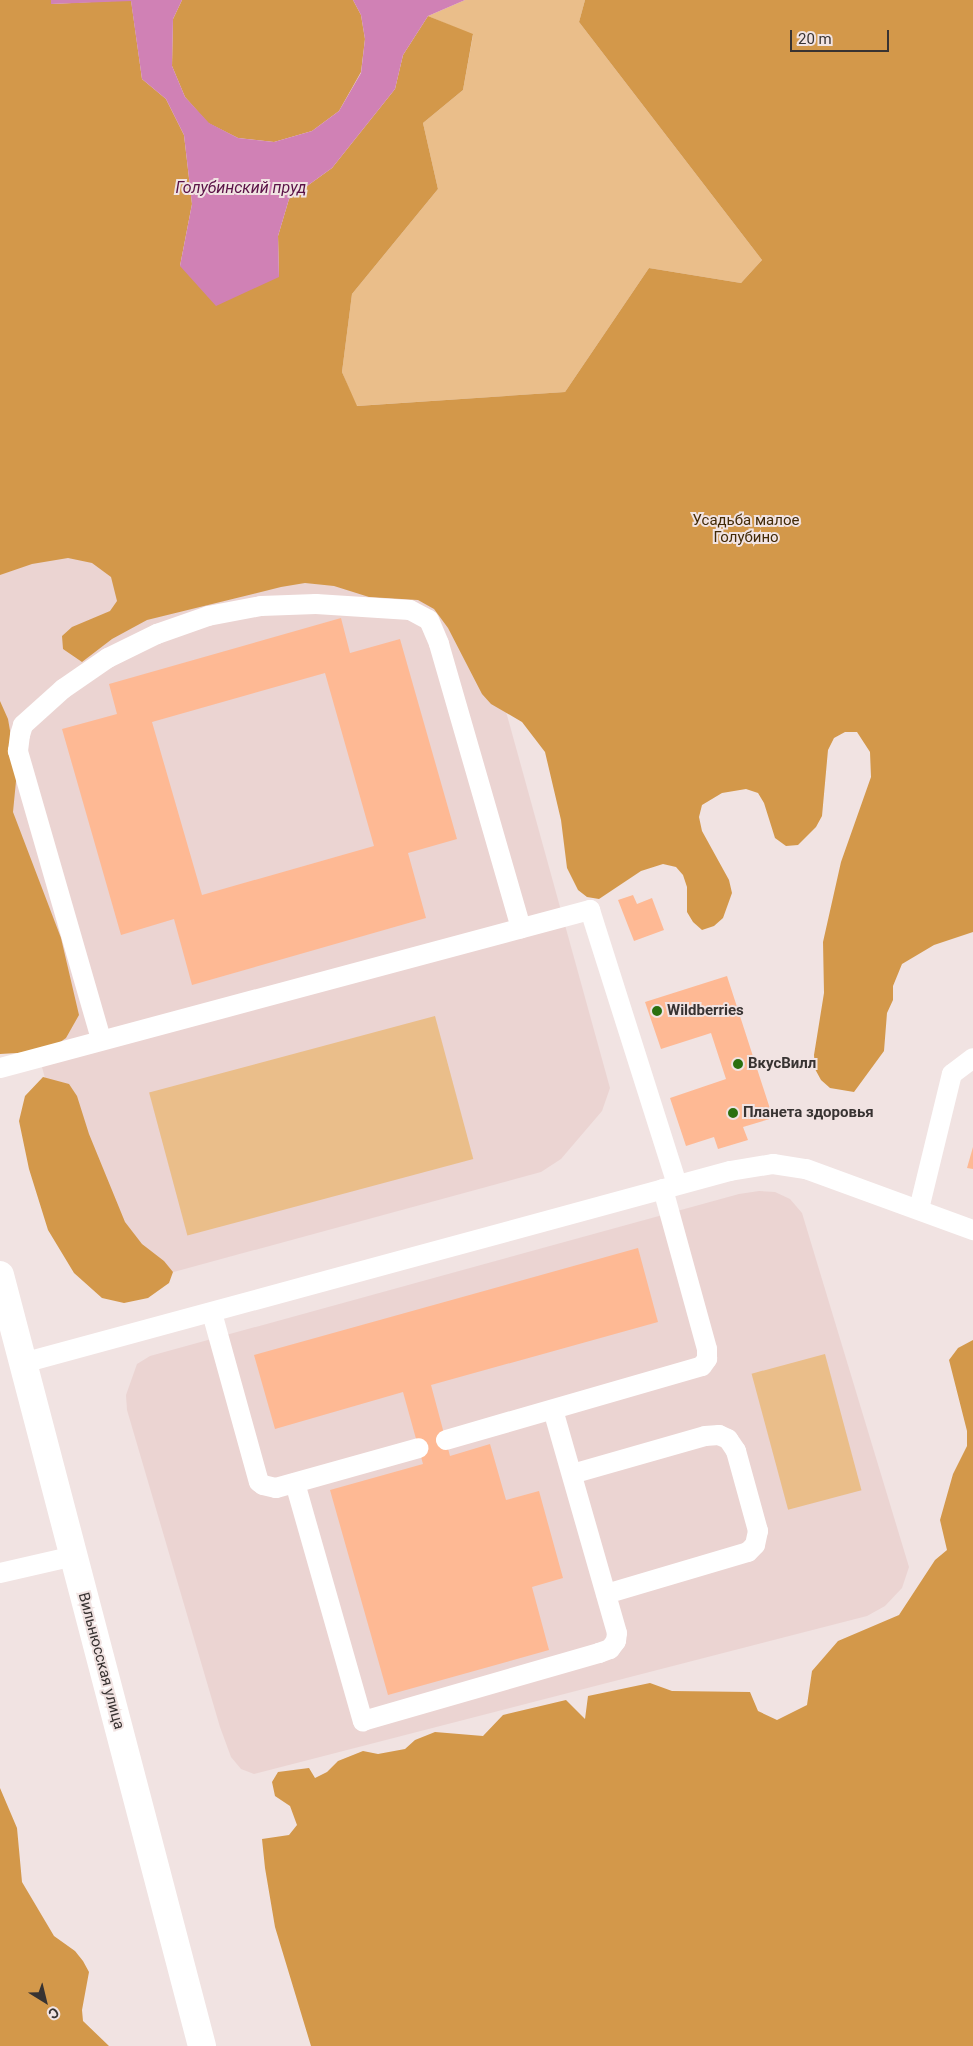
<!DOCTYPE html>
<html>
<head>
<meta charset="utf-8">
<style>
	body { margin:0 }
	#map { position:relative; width:973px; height:2046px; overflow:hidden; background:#f1e3e2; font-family:Roboto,sans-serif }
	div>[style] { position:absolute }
	.built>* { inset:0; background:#ebd4d2 }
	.green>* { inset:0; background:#eabe8a; transform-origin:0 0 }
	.forest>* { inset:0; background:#d3984a }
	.water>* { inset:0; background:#d081b5 }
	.building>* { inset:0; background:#feb994 }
	.lane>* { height:20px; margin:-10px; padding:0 10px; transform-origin:10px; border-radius:10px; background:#fff }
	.street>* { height:28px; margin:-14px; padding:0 14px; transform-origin:14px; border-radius:14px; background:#fff }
	.dots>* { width:14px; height:14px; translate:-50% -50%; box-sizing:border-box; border:2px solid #f1e3e2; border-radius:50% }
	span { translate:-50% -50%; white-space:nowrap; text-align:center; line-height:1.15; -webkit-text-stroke:4px #f1e3e2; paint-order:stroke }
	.park-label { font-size:15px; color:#422a07 }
	.poi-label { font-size:15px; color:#383332; font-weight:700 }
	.left { translate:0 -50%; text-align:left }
	.street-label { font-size:15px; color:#383332 }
	.water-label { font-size:16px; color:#5a1347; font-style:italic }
	.north { position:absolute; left:20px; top:1976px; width:50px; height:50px; -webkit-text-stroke:4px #f1e3e2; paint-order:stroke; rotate:144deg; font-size:14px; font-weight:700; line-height:20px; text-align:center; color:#383332 }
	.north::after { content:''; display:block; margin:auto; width:18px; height:22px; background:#383332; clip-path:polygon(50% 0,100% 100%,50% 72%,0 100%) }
	.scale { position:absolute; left:790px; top:30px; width:99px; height:22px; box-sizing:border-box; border:2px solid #383332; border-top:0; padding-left:6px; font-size:15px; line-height:18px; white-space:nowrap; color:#383332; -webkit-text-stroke:4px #f1e3e2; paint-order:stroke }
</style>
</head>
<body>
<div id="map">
	<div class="built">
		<div style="clip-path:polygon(32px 521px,478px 610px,610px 1088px,602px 1111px,561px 1159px,541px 1172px,148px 1279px,84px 1223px,0 911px,0 537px)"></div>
		<div style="clip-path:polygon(759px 1191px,775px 1192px,790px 1199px,802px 1213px,909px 1567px,902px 1588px,885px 1606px,867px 1616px,254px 1774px,241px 1769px,231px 1757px,220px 1727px,127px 1410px,126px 1395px,137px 1364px,150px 1356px,739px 1194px)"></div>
	</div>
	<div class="green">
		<div style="clip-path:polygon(465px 0,585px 0,579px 22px,762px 260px,741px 283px,649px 268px,565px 392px,356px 406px,342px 372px,352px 294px,438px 189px,423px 123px,463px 90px,473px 35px,428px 16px)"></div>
		<div style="left:435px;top:1016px;width:148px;height:296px;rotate:75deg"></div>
		<div style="left:825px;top:1354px;width:141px;height:76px;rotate:75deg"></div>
	</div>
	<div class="forest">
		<div style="clip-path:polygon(0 0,51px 0,52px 4px,131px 0,142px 79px,166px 99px,184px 135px,192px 204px,180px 266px,279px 277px,278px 236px,289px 199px,332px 168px,395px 89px,403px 55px,428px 16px,473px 34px,463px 90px,423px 123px,438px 189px,352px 294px,342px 372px,357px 406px,565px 392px,649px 268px,741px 283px,762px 260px,579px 22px,585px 0,973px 0,973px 932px,934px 945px,902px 964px,893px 986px,893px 1000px,887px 1013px,884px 1051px,854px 1092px,830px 1088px,821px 1080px,815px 1069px,814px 1055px,824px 993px,823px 942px,841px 862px,871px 777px,870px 752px,857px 732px,845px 732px,834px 738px,828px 750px,822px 816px,816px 827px,798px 845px,786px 846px,775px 838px,764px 803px,758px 793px,746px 789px,722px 793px,702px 805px,699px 817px,702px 831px,729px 880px,732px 893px,723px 918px,714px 926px,702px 930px,693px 922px,687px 912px,687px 887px,683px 875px,676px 867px,663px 864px,641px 871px,599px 899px,587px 897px,578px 890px,567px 868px,561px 820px,545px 752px,522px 722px,491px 704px,482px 694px,448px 628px,434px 609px,418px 600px,369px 597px,334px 586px,305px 583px,281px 587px,147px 620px,112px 639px,82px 662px,63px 649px,62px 636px,72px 627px,110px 611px,117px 601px,111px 577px,92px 563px,68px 558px,32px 564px,0 575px)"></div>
		<div style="clip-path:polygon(182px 0,353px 0,361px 15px,365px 39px,361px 72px,339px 111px,312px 131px,274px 142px,238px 138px,208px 123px,185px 97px,172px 66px,173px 19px)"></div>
		<div style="clip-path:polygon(0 701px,8px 719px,17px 771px,13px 812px,61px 938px,79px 1015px,66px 1038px,56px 1045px,34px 1052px,0 1054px)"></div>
		<div style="clip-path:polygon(43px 1077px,69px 1084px,77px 1096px,89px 1134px,125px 1222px,142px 1244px,164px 1261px,173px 1272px,169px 1283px,148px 1298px,124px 1303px,102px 1298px,74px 1273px,48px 1230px,29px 1169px,19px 1121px,25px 1096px)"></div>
		<div style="clip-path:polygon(973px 1340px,973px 2046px,311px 2046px,275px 1927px,265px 1868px,262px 1839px,289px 1835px,297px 1825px,290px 1806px,275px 1796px,272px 1782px,278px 1772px,309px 1768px,315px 1778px,327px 1772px,338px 1761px,363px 1751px,378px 1754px,405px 1749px,415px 1740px,435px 1732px,483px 1736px,503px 1715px,566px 1700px,585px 1719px,588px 1696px,650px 1683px,672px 1691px,750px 1692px,758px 1711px,777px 1720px,807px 1705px,812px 1671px,838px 1641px,899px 1615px,935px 1560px,947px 1550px,940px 1520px,953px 1474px,967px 1446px,967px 1431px,949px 1360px,958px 1348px)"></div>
		<div style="clip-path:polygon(0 1788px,17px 1828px,22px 1882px,54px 1936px,75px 1951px,83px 1961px,89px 1972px,82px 2010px,83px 2021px,109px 2046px,0 2046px)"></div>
	</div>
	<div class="water">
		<div style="clip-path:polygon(51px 0,182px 0,173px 19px,172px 66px,185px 97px,209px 123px,238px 138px,274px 142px,312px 131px,339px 111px,361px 73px,365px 39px,361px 15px,353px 0,465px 0,428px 16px,403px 55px,395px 89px,332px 168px,289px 199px,278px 236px,279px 277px,216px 306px,180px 266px,192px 204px,184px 135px,166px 99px,142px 79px,131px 1px,51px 4px)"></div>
	</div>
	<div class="building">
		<div style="clip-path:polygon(evenodd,341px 618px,350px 653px,400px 639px,457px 839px,408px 853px,426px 918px,192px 985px,174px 919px,121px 935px,62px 729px,117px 714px,109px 684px,341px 618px,325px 673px,374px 846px,202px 895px,152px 722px,325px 673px)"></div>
		<div style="clip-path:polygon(633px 895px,637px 904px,652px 898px,664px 930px,634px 941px,618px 900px)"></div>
		<div style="clip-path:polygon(727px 976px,773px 1118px,743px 1127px,748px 1140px,718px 1149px,714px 1137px,686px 1146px,670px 1098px,726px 1079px,711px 1033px,661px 1049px,645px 1002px)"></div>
		<div style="clip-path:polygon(973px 1147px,973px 1169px,967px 1168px)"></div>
		<div style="clip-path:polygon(638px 1248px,658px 1322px,431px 1385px,450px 1456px,490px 1444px,506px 1500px,539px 1491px,563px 1578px,532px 1587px,549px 1650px,388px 1695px,330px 1490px,423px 1464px,403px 1392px,275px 1429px,254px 1355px)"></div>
	</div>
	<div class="lane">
		<div style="left:101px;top:1039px;width:300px;rotate:-106.1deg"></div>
		<div style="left:18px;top:751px;width:16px;rotate:-83deg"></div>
		<div style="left:20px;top:735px;width:10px;rotate:-73deg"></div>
		<div style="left:23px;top:725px;width:54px;rotate:-42deg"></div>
		<div style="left:63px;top:689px;width:55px;rotate:-34.6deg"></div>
		<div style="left:108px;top:658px;width:55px;rotate:-26.1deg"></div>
		<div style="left:157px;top:634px;width:54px;rotate:-19.4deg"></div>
		<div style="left:208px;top:616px;width:54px;rotate:-10.7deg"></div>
		<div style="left:261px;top:606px;width:55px;rotate:-2.1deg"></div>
		<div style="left:316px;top:604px;width:94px;rotate:3.7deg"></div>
		<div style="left:410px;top:610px;width:21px;rotate:28deg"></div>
		<div style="left:429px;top:620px;width:26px;rotate:67deg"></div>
		<div style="left:439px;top:644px;width:296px;rotate:73.9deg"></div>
		<div style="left:0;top:1068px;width:611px;rotate:-14.99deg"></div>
		<div style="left:590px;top:910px;width:288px;rotate:72.4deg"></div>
		<div style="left:919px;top:1209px;width:139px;rotate:-76.3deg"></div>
		<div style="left:952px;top:1074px;width:26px;rotate:-37deg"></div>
		<div style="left:212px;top:1313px;width:175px;rotate:74.5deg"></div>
		<div style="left:259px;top:1482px;width:5px;rotate:37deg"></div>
		<div style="left:263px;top:1485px;width:13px;rotate:13deg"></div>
		<div style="left:276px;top:1488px;width:148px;rotate:-15.6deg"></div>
		<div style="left:23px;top:1363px;width:733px;rotate:-15.19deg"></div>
		<div style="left:730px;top:1171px;width:44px;rotate:-9.2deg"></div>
		<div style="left:773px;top:1164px;width:33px;rotate:9deg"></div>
		<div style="left:806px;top:1169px;width:178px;rotate:20.1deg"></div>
		<div style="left:446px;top:1440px;width:266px;rotate:-16.1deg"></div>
		<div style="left:702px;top:1366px;width:9px;rotate:-54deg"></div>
		<div style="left:707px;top:1359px;width:10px;rotate:-90deg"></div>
		<div style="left:707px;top:1349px;width:166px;rotate:-105.4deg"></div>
		<div style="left:572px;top:1474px;width:138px;rotate:-15.9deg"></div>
		<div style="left:705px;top:1436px;width:14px;rotate:-4deg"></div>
		<div style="left:719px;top:1435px;width:10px;rotate:24deg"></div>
		<div style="left:728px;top:1439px;width:14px;rotate:56deg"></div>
		<div style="left:736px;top:1451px;width:83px;rotate:74.6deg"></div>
		<div style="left:758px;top:1531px;width:14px;rotate:102deg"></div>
		<div style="left:755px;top:1545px;width:10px;rotate:135deg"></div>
		<div style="left:748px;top:1552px;width:148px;rotate:163.5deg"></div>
		<div style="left:295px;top:1483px;width:248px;rotate:74.1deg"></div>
		<div style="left:363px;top:1721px;width:246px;rotate:-16.1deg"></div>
		<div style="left:599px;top:1653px;width:12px;rotate:-20deg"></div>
		<div style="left:610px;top:1649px;width:10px;rotate:-53deg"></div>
		<div style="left:616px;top:1641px;width:8px;rotate:-83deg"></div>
		<div style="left:617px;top:1633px;width:232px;rotate:-106deg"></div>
		<div style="left:0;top:1573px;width:76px;rotate:-12.9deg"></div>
	</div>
	<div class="street">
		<div style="left:0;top:1275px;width:797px;rotate:75.32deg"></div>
	</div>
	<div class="dots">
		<div style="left:657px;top:1011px;background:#2b700f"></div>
		<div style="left:738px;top:1064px;background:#2b700f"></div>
		<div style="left:733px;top:1113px;background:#2b700f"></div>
	</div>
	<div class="park-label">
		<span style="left:746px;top:529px">Усадьба малое<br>Голубино</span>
	</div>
	<div class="poi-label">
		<span class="left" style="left:667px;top:1011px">Wildberries</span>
		<span class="left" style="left:748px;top:1064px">ВкусВилл</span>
		<span class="left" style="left:743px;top:1113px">Планета здоровья</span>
	</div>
	<div class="street-label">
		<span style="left:101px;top:1661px;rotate:75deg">Вильнюсская улица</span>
	</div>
	<div class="water-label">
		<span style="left:241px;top:188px">Голубинский пруд</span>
	</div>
	<div class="north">С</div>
	<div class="scale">20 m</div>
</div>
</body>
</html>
